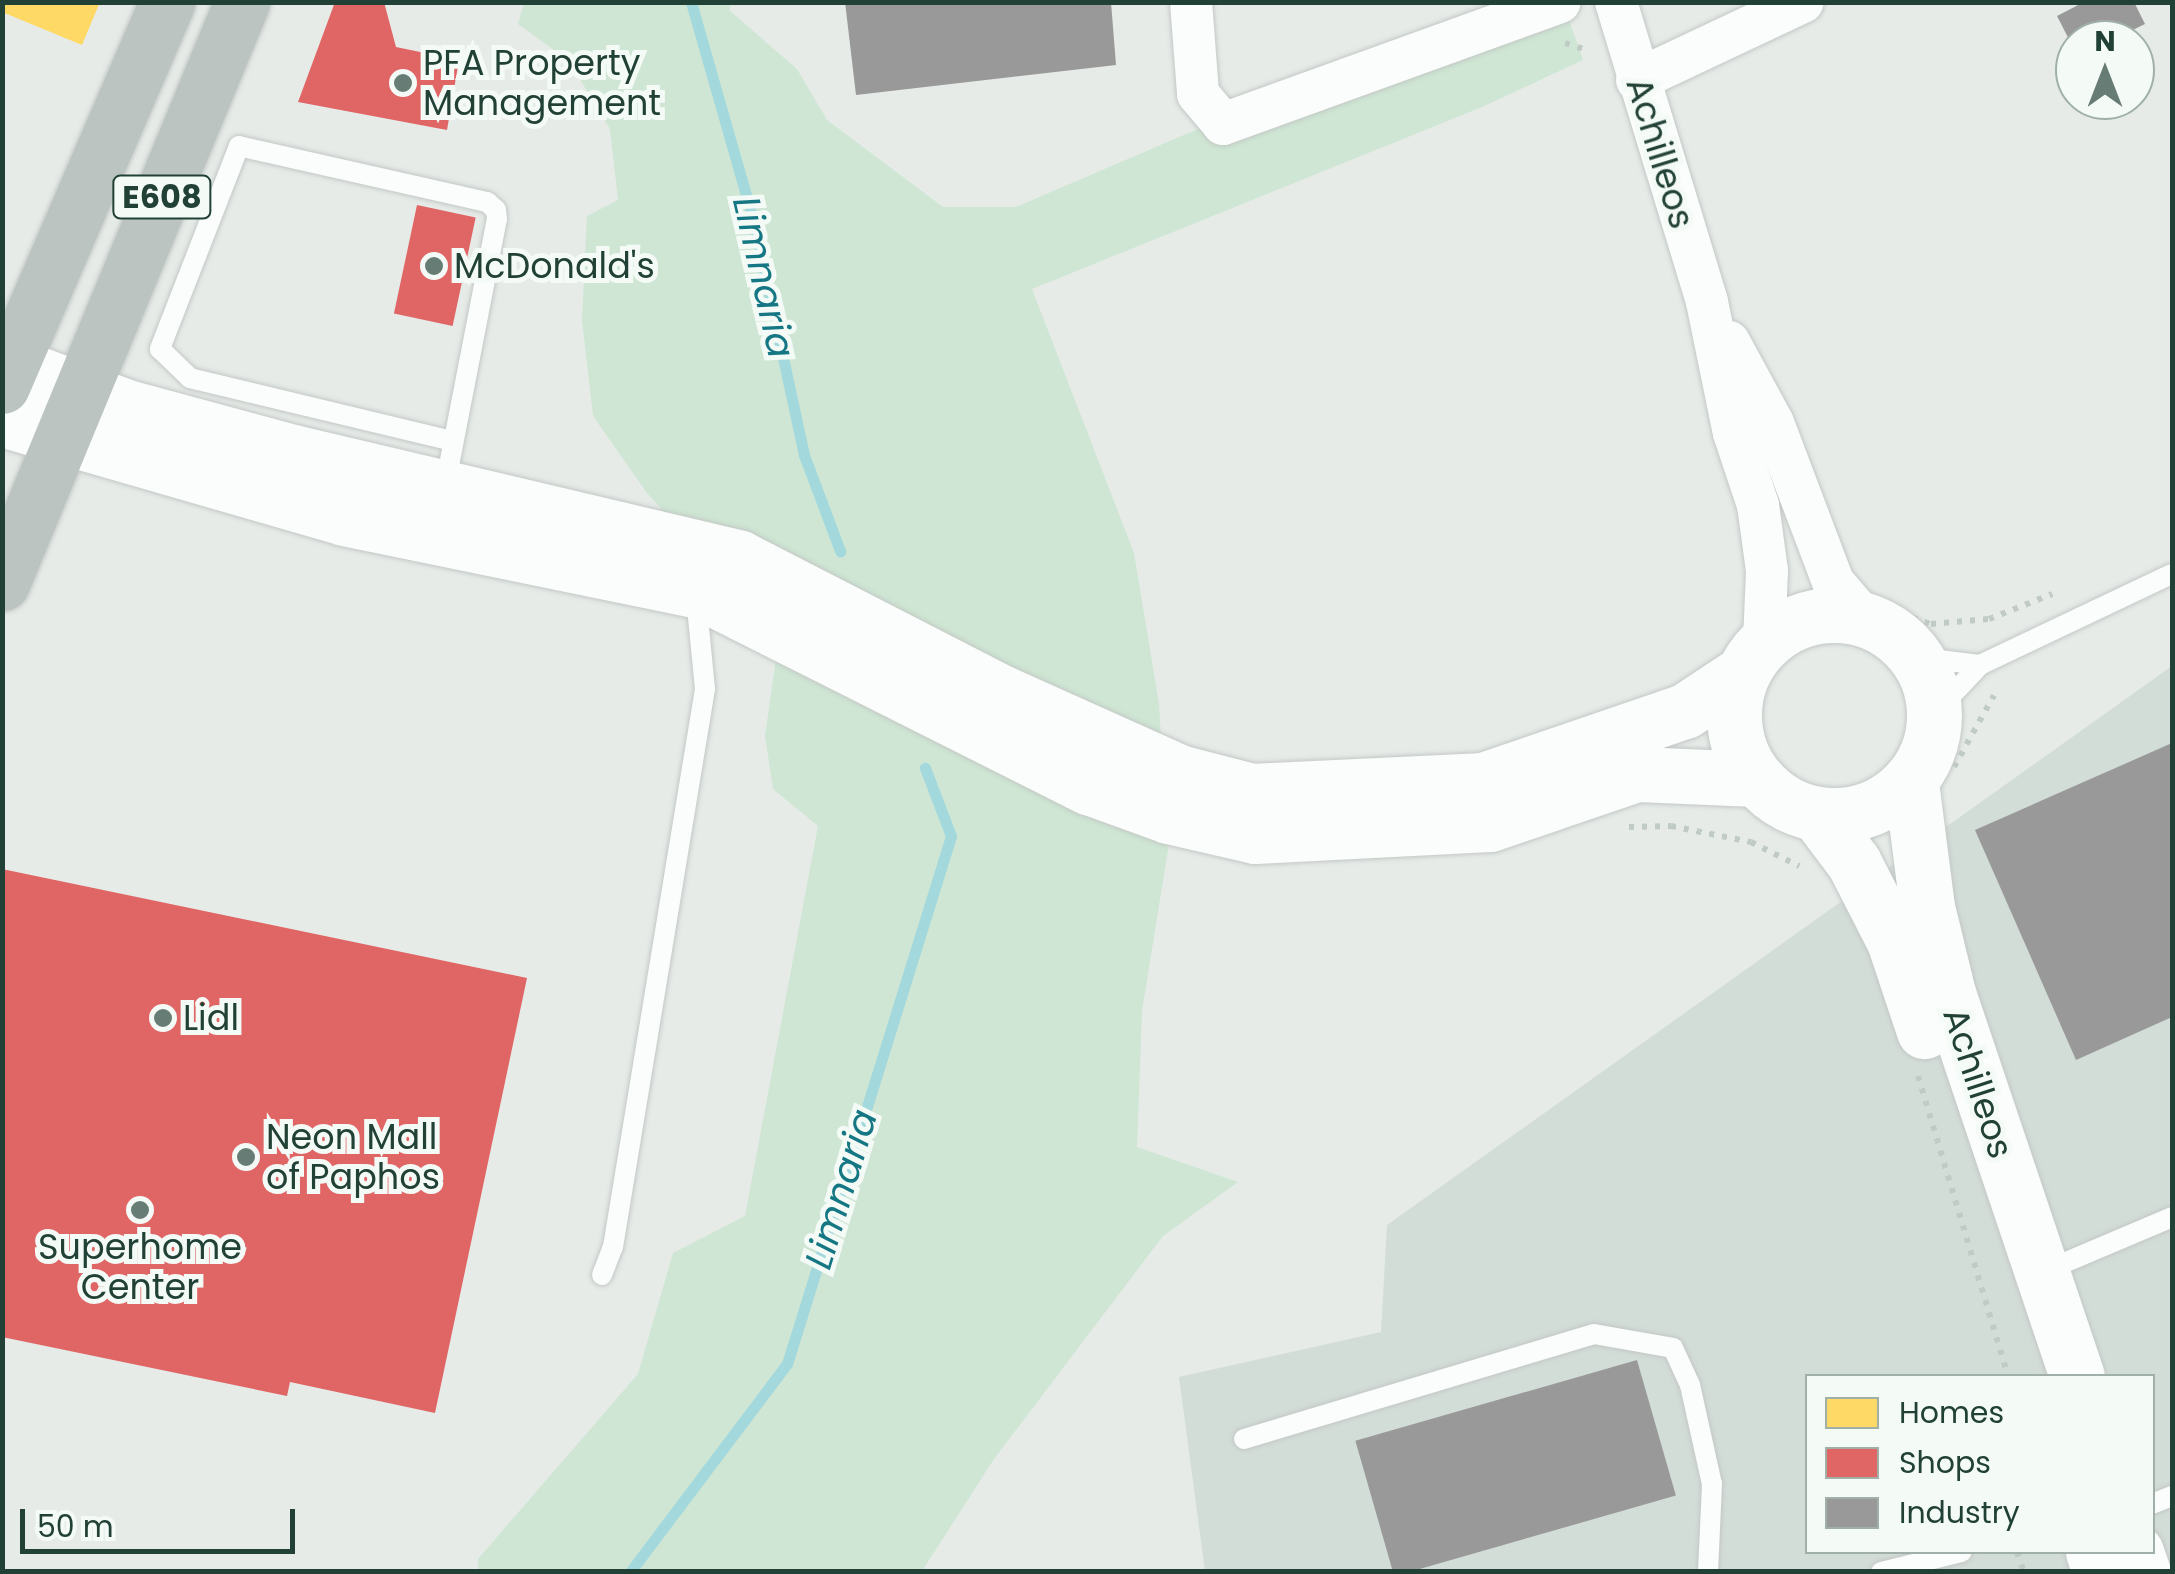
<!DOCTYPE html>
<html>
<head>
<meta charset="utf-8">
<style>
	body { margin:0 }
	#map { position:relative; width:2175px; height:1574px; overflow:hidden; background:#e6ebe8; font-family:Poppins,sans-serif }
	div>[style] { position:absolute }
	.built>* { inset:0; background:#d3ddd8 }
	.green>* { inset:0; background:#cee6d3 }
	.homes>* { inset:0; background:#ffd966 }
	.shops>* { inset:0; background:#e06666; transform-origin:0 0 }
	.industry>* { inset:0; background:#999; transform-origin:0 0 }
	.stream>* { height:11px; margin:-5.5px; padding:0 5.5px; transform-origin:5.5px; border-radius:5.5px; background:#a3d8dd }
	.path>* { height:6px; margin-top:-3px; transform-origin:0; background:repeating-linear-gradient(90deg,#c1cbc6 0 5px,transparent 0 13px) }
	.roads { filter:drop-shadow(0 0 2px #c3c8c5) drop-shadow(0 0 2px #c3c8c5) }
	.lane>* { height:20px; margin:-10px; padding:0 10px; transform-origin:10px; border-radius:10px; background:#fbfcfc }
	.street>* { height:42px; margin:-21px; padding:0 21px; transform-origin:21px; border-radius:21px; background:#fbfcfc }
	.secondary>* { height:55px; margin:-27.5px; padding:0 27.5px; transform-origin:27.5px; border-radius:27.5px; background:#fbfcfc }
	.secondary>.ring { margin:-27.5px; padding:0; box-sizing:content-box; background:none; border:55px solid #fbfcfc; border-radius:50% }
	.highway>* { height:55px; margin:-27.5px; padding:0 27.5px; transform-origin:27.5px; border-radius:27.5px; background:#bbc4c1 }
	.dots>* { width:28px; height:28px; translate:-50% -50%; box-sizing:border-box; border:5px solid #f4faf6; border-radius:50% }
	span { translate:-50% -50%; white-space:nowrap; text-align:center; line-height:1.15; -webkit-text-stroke:10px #f4faf6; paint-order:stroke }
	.shield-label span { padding:2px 8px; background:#f4faf6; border:2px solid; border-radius:8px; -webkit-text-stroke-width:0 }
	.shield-label { font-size:32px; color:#214136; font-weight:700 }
	.poi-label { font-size:35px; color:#214136 }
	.left { translate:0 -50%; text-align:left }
	.street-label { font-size:35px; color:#214136 }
	.water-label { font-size:38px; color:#157783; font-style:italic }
	.frame { position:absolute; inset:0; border:5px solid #214136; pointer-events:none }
	.legend { position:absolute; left:1805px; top:1374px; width:350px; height:180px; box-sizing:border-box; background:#f4faf6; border:2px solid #a0b0a9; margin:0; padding:12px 18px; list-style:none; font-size:30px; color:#214136 }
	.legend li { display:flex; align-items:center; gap:20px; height:50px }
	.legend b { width:50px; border:2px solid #a0b0a9 }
	.north { position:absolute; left:2055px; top:20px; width:100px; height:100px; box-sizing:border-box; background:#f4faf6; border:2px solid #a0b0a9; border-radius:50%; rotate:0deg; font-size:28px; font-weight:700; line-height:40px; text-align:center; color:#214136 }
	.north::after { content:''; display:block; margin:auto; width:35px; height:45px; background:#667c74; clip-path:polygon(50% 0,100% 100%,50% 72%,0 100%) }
	.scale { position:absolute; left:20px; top:1509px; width:275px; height:45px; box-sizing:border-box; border:5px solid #214136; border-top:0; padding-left:12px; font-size:30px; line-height:35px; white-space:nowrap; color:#214136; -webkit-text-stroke:8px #f4faf6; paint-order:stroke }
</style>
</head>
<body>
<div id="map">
	<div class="built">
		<div style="clip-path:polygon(evenodd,2172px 666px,2172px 1571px,1205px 1571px,1179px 1377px,1381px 1332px,1387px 1225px,2172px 666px,1808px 1376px,2152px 1376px,2152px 1552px,1808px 1552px,1808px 1376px)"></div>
	</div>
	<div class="green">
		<div style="clip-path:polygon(524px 3px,731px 3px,729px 10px,797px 69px,827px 120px,943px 207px,1016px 207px,1492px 3px,1563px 3px,1583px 60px,1482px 107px,1032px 289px,1134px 553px,1159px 704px,1168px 850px,1142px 1011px,1137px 1147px,1238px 1182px,1163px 1236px,994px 1459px,922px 1571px,478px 1572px,478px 1559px,638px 1374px,673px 1253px,745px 1216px,818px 826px,773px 789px,765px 736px,779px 638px,647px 493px,593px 416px,582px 320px,587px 216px,618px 200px,610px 129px,569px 61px,518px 24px)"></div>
	</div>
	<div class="homes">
		<div style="clip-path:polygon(2px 2px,100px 2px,82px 45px,2px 12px)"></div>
	</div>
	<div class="shops">
		<div style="clip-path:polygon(335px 2px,384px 2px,396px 47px,459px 60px,447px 130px,298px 102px)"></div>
		<div style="left:417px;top:205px;width:60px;height:111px;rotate:12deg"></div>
		<div style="clip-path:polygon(2px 869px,527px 978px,435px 1413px,290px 1382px,287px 1396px,2px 1337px)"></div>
	</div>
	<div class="industry">
		<div style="clip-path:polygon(845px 2px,1111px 2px,1116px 65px,856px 95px)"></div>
		<div style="clip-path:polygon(2084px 2px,2134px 2px,2145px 24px,2112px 40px,2075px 40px,2075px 51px,2057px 16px)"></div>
		<div style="clip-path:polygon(2172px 743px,2172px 1017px,2076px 1060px,1975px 830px)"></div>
		<div style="left:1637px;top:1360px;width:141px;height:293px;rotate:74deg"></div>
	</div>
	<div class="stream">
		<div style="left:691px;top:2px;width:226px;rotate:74.1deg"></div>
		<div style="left:753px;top:219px;width:241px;rotate:77.8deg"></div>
		<div style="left:804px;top:455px;width:103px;rotate:69.4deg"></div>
		<div style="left:630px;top:1572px;width:261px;rotate:-53deg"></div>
		<div style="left:787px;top:1364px;width:553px;rotate:-72.74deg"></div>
		<div style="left:951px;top:836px;width:73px;rotate:-110.9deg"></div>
	</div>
	<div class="path">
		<div style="left:1565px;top:43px;width:26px;rotate:18deg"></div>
		<div style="left:1900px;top:613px;width:33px;rotate:20deg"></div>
		<div style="left:1931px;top:624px;width:58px;rotate:-4.9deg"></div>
		<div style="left:1989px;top:619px;width:68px;rotate:-21.6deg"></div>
		<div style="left:1954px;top:767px;width:82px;rotate:-60.9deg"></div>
		<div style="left:1629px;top:827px;width:42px;rotate:-1.4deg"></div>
		<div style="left:1671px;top:826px;width:82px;rotate:11.3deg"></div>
		<div style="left:1751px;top:842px;width:54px;rotate:26.6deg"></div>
		<div style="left:1918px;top:1076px;width:313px;rotate:73.3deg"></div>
		<div style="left:2017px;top:1552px;width:21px;rotate:71deg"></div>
	</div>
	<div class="roads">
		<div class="lane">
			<div style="left:445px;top:486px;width:272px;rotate:-79deg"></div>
			<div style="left:497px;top:219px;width:9px;rotate:-96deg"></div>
			<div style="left:496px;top:210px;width:12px;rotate:-138deg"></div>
			<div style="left:487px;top:202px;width:254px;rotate:-167.3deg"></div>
			<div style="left:239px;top:146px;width:218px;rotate:111.3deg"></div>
			<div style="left:160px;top:349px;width:42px;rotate:44deg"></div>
			<div style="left:190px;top:378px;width:270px;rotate:13.5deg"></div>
			<div style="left:1915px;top:657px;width:65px;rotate:7deg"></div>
			<div style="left:1934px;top:714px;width:67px;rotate:-46.8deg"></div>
			<div style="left:1980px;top:665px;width:212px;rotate:-25.4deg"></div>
			<div style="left:2045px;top:1271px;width:138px;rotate:-23deg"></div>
			<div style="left:602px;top:1275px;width:30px;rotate:-69deg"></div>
			<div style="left:613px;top:1247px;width:566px;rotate:-80.64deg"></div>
			<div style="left:705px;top:689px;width:91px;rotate:-95.6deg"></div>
			<div style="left:1244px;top:1439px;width:365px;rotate:-16.7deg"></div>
			<div style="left:1594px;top:1334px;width:80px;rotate:10deg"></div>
			<div style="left:1673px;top:1348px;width:41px;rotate:65.3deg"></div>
			<div style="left:1690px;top:1385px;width:101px;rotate:77.5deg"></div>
			<div style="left:1712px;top:1484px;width:88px;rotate:92.6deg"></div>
			<div style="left:2152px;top:1504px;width:22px;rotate:-22deg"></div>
			<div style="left:1881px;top:1572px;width:83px;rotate:-13.9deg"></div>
		</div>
		<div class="street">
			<div style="left:1191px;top:2px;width:92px;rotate:85.6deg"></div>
			<div style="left:1198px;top:94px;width:39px;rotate:50deg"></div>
			<div style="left:1223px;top:124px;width:358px;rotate:-19.9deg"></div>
			<div style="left:1616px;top:2px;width:313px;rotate:73.1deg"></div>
			<div style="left:1707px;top:302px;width:134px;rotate:78.4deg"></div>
			<div style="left:1734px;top:433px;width:76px;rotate:71.6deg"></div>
			<div style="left:1758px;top:505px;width:67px;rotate:82.2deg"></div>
			<div style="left:1767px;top:571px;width:71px;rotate:92.4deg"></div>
			<div style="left:1637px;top:80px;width:183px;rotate:-25.2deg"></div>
			<div style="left:1729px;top:342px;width:92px;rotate:61.5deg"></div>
			<div style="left:1773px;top:423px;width:170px;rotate:69.3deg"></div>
			<div style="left:1833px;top:582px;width:48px;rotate:49.3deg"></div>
		</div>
		<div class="secondary">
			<div style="left:11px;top:364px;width:124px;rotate:20.3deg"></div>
			<div style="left:127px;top:407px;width:172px;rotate:15.2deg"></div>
			<div style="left:293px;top:452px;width:459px;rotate:13.3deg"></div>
			<div style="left:740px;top:558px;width:293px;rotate:27.2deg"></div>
			<div style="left:1001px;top:692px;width:195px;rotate:24.2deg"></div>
			<div style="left:1179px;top:772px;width:75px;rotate:14.6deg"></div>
			<div style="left:1252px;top:791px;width:231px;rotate:-2.7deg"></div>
			<div style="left:1483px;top:780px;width:213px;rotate:-18.9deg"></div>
			<div style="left:1685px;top:711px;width:67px;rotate:-33.5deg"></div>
			<div style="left:2px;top:419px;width:356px;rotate:16.1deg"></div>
			<div style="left:344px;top:518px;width:359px;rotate:11.6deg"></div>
			<div style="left:696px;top:590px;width:439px;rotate:26.7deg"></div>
			<div style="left:1088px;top:787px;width:85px;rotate:19.9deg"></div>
			<div style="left:1168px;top:816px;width:89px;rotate:12.9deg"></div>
			<div style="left:1255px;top:836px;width:235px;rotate:-2.9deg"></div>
			<div style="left:1490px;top:824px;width:155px;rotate:-18.8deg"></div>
			<div style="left:1637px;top:774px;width:118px;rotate:2.4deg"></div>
			<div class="ring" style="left:1734px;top:615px;width:145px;height:145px"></div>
			<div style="left:1911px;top:782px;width:126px;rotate:82.7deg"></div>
			<div style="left:1927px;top:907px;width:89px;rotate:76.3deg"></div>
			<div style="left:1948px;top:993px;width:404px;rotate:71.4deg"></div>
			<div style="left:1818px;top:815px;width:60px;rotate:53.1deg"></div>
			<div style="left:1854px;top:863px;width:88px;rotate:62.9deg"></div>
			<div style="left:1894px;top:941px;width:95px;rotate:71.6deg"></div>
			<div style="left:2093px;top:1552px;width:21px;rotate:71deg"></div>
			<div style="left:2136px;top:1552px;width:21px;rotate:71deg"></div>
		</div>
		<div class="highway">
			<div style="left:2px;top:386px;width:418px;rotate:-66.7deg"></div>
			<div style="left:2px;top:583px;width:629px;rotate:-67.56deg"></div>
		</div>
	</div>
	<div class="dots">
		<div style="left:403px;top:83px;background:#667c74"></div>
		<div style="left:434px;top:266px;background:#667c74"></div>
		<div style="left:163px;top:1018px;background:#667c74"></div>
		<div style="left:246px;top:1157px;background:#667c74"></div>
		<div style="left:140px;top:1210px;background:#667c74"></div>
	</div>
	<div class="shield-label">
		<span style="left:162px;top:197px">E608</span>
	</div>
	<div class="poi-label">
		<span class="left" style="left:423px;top:83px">PFA Property<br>Management</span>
		<span class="left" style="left:454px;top:266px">McDonald's</span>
		<span class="left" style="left:183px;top:1018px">Lidl</span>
		<span class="left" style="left:266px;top:1157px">Neon Mall<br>of Paphos</span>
		<span style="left:140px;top:1267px">Superhome<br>Center</span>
	</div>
	<div class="street-label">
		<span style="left:1660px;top:153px;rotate:73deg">Achilleos</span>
		<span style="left:1978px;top:1083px;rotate:72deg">Achilleos</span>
	</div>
	<div class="water-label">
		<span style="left:764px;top:277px;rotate:77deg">Limnaria</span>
		<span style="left:841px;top:1189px;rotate:-73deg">Limnaria</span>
	</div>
	<div class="frame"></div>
	<ul class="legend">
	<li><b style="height:28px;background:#ffd966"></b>Homes</li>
	<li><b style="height:28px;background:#e06666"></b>Shops</li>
	<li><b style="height:28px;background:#999"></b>Industry</li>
	</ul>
	<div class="north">N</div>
	<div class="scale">50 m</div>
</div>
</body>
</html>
